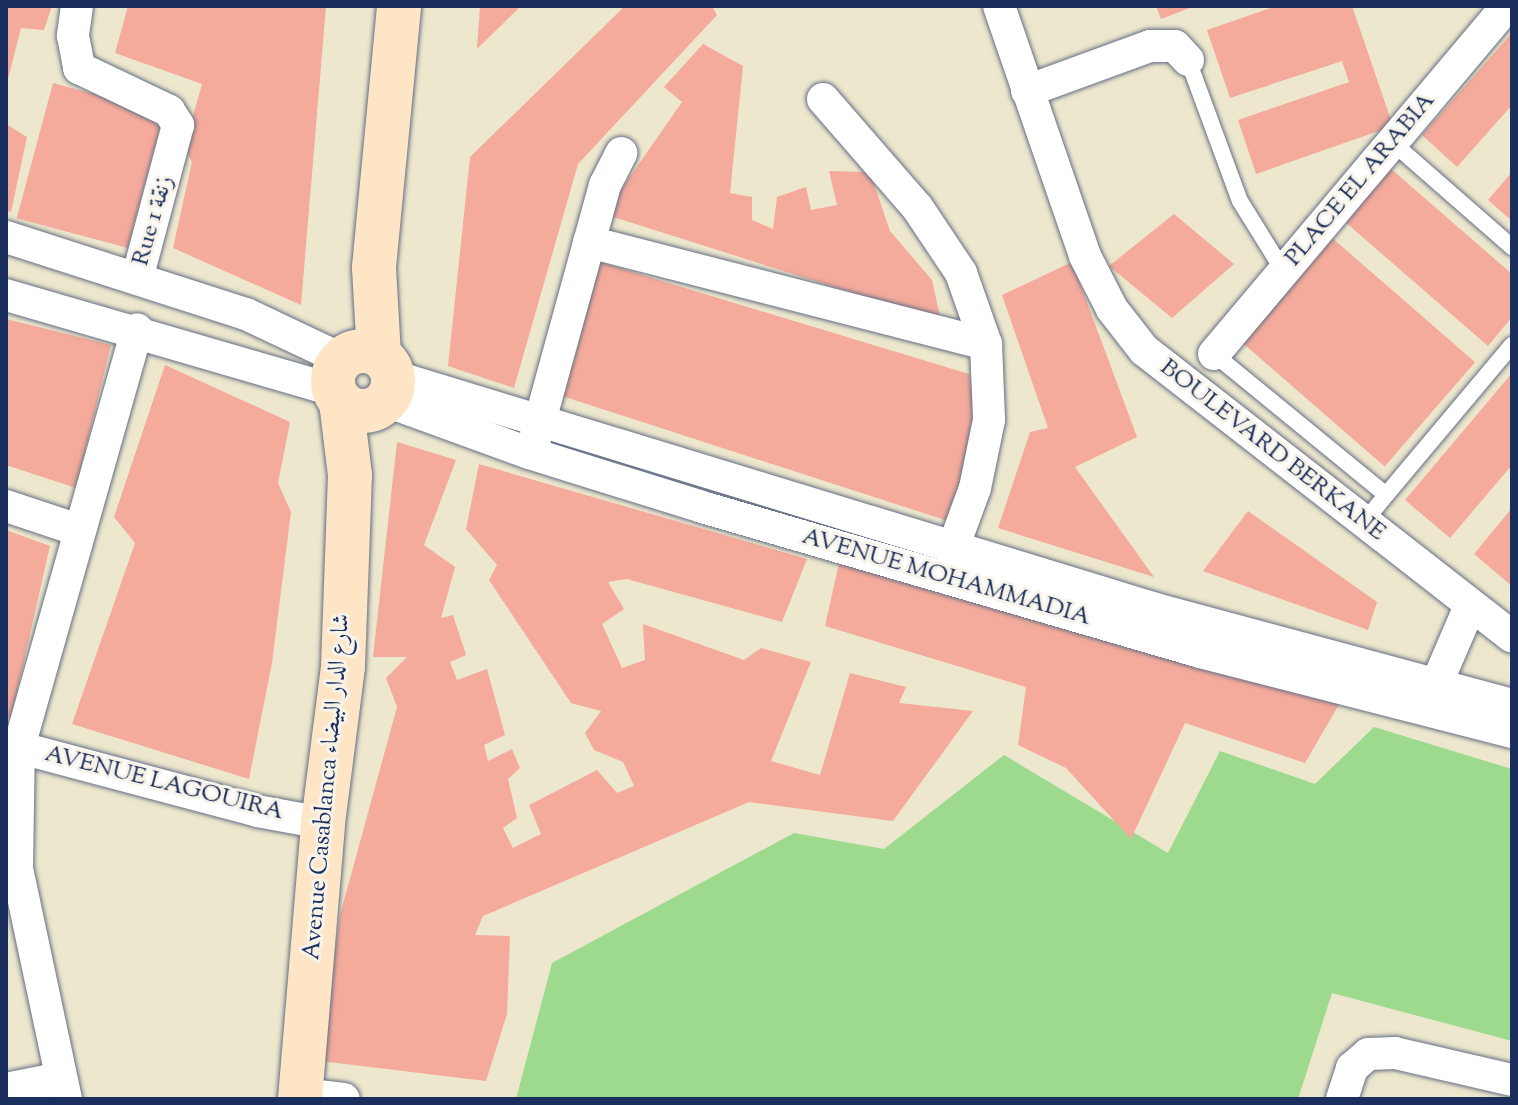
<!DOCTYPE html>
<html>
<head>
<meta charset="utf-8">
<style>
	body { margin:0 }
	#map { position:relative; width:1518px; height:1105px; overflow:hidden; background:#ede7cd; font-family:"Sorts Mill Goudy",Amiri,serif }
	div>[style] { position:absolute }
	.green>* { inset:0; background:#9dda8e }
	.building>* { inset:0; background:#f5ab9b; transform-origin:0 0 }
	.roads { filter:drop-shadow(0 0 2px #646f85) drop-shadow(0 0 2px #646f85) }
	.lane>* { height:16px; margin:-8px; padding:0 8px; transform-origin:8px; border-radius:8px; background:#fff }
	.street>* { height:32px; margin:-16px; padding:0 16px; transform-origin:16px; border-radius:16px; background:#fff }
	.secondary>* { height:44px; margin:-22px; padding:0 22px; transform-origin:22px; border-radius:22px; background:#fde5c5 }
	.secondary>.ring { margin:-22px; padding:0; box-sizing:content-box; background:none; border:44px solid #fde5c5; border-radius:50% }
	span { translate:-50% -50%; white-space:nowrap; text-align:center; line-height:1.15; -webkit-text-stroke:6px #f7f3e8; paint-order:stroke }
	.street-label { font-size:24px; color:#1b2f5e }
	.frame { position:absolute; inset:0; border:8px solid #1b2f5e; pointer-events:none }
</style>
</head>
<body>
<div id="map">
	<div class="green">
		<div style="clip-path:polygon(1374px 727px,1512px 769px,1512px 1041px,1332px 993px,1298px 1099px,516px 1099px,552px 963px,794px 833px,884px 849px,1004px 755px,1168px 853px,1220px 751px,1315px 784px)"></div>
	</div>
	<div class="building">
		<div style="clip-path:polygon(6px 6px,52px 6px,44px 30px,21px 28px,7px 83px)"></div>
		<div style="clip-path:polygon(128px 6px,326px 6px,301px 305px,173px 248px,192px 162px,184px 148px,202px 84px,115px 53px)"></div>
		<div style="clip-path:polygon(480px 6px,521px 6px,477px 49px)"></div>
		<div style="clip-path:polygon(625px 6px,712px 6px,717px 15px,578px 164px,514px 388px,448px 366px,470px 157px)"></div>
		<div style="clip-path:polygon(1156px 6px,1195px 6px,1161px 19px)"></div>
		<div style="clip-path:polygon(1276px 6px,1352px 6px,1393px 126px,1256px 174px,1238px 120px,1349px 82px,1342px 61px,1230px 98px,1207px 30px)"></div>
		<div style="clip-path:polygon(1512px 33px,1512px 105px,1457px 167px,1422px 135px)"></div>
		<div style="clip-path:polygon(703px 44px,743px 66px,730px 193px,752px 197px,752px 220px,773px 229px,777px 197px,806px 187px,811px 210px,837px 205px,829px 171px,870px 172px,890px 231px,932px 280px,941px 321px,604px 214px,682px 102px,664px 87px)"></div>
		<div style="left:53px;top:83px;width:115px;height:140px;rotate:15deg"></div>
		<div style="clip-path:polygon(6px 124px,27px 137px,11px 212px,6px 210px)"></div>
		<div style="clip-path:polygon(1390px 168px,1512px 274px,1512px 317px,1488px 346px,1344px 221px)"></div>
		<div style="clip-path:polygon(1512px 172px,1512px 221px,1488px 200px)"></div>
		<div style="clip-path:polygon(1174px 214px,1234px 264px,1172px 318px,1109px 266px)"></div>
		<div style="left:1331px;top:237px;width:191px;height:138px;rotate:41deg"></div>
		<div style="clip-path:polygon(596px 261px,969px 374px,977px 429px,948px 521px,559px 395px)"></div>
		<div style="clip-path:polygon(1072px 262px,1137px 437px,1075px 467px,1154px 577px,998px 528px,1030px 432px,1048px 428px,1002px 295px)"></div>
		<div style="clip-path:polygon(6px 319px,111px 345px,76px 488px,6px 465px)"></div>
		<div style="clip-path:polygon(165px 365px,290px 422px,278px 483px,291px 512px,272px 663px,249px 779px,72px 724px,135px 543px,114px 517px)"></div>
		<div style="clip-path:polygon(1512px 373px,1512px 465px,1450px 538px,1405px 500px)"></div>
		<div style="clip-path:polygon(397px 442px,456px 460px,424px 545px,455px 567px,441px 618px,453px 615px,466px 655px,450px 662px,457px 680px,487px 669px,505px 735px,484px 745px,488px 761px,512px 749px,520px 768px,508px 779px,517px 818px,503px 828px,513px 848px,541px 834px,529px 805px,597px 770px,617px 793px,634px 786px,623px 762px,594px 750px,585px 733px,601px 711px,571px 703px,489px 580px,497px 565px,466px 529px,479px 464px,807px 559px,782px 622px,627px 579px,608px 582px,624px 609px,602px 624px,622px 668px,645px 660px,643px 624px,744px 660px,761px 648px,811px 662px,771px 761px,820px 775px,850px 673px,906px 687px,899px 703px,973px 711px,893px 821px,749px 802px,483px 916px,475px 935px,510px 936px,507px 1014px,486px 1081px,320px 1061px,340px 915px,397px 707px,386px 678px,407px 657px,373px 657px)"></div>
		<div style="clip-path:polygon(1512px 508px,1512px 586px,1474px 554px)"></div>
		<div style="clip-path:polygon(1248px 511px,1377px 602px,1368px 630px,1203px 571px)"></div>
		<div style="clip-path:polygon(6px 530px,50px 546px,11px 718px,6px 716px)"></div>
		<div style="clip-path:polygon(840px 559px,1341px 701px,1305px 763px,1185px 723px,1131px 839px,1066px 768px,1018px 745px,1026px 687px,825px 626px)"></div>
	</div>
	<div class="roads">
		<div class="lane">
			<div style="left:1188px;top:60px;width:150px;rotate:69.8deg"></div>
			<div style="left:1240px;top:201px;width:84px;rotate:58.2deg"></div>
			<div style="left:1393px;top:143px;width:158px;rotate:41.2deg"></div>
			<div style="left:1214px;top:354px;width:222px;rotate:39.3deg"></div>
			<div style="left:1386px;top:495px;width:36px;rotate:129deg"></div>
			<div style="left:1386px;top:495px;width:196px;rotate:-50deg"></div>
		</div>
		<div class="street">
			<div style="left:77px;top:6px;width:30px;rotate:98deg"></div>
			<div style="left:73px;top:36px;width:33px;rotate:79deg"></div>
			<div style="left:79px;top:68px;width:100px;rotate:25.5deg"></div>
			<div style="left:169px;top:111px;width:17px;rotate:57deg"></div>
			<div style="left:178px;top:125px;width:159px;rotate:104.9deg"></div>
			<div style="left:999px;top:6px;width:264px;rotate:71deg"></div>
			<div style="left:1085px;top:256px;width:59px;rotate:63deg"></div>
			<div style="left:1112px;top:309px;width:52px;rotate:52deg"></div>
			<div style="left:1144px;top:350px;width:466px;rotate:37.9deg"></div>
			<div style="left:1027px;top:91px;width:131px;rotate:-20.1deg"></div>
			<div style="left:1150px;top:46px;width:25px"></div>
			<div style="left:1175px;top:46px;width:19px;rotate:47deg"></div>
			<div style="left:823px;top:99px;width:143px;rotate:49deg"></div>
			<div style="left:917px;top:207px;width:79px;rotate:56.3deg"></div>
			<div style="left:961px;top:273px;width:75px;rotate:70.6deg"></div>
			<div style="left:986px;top:344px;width:76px;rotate:87.7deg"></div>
			<div style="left:989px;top:420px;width:69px;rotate:101.6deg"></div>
			<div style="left:975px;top:488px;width:64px;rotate:110.1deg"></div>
			<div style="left:953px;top:548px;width:20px;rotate:87deg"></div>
			<div style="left:6px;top:237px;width:252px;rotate:17.8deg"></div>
			<div style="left:246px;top:314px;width:105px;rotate:25.3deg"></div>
			<div style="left:589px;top:242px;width:410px;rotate:14.4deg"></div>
			<div style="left:6px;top:295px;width:341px;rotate:16.2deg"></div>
			<div style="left:1214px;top:354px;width:455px;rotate:-49.9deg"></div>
			<div style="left:393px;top:376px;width:798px;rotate:16.98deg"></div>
			<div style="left:1156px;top:609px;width:369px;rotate:15.1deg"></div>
			<div style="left:386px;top:401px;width:152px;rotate:20deg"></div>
			<div style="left:529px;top:453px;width:181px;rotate:17.3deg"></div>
			<div style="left:702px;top:507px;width:519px;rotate:16.23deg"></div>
			<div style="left:1200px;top:652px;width:322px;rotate:14.4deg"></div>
			<div style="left:535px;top:439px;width:263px;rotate:-74.6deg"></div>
			<div style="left:605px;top:185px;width:36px;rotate:-63deg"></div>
			<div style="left:6px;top:506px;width:76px;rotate:18.4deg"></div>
			<div style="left:1436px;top:685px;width:86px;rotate:-66.7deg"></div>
			<div style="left:6px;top:744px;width:260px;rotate:14.9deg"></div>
			<div style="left:257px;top:811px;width:67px;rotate:10.3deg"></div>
			<div style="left:6px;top:1089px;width:56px;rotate:-11.3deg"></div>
			<div style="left:301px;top:1094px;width:43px;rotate:6.6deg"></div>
			<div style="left:66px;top:1099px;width:236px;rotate:-102deg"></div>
			<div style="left:17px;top:868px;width:121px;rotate:-89.1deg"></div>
			<div style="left:19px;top:747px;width:434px;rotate:-74.2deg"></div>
			<div style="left:1342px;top:1099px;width:33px;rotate:-72deg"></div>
			<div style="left:1352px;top:1068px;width:21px;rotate:-41deg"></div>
			<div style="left:1368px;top:1054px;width:27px;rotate:-2deg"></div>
			<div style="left:1395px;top:1053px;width:120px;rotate:13deg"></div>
		</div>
		<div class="secondary">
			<div class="ring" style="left:333px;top:351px;width:16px;height:16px"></div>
			<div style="left:379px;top:355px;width:88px;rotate:-93.3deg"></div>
			<div style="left:374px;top:267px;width:262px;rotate:-84.5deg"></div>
			<div style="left:300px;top:1099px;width:277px;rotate:-85.2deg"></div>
			<div style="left:323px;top:823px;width:158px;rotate:-82.7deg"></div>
			<div style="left:343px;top:666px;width:191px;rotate:-87.9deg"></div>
			<div style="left:350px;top:475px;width:74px;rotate:-97deg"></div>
		</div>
	</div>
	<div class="street-label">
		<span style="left:1361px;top:180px;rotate:-50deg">PLACE EL ARABIA</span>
		<span style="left:154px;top:221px;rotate:-74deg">Rue 1 زنقة</span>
		<span style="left:1272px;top:451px;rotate:38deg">BOULEVARD BERKANE</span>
		<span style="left:946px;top:578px;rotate:16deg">AVENUE MOHAMMADIA</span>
		<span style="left:164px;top:784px;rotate:14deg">AVENUE LAGOUIRA</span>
		<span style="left:328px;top:787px;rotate:-85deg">Avenue Casablanca شارع الدار البيضاء</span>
	</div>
	<div class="frame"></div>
</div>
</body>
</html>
